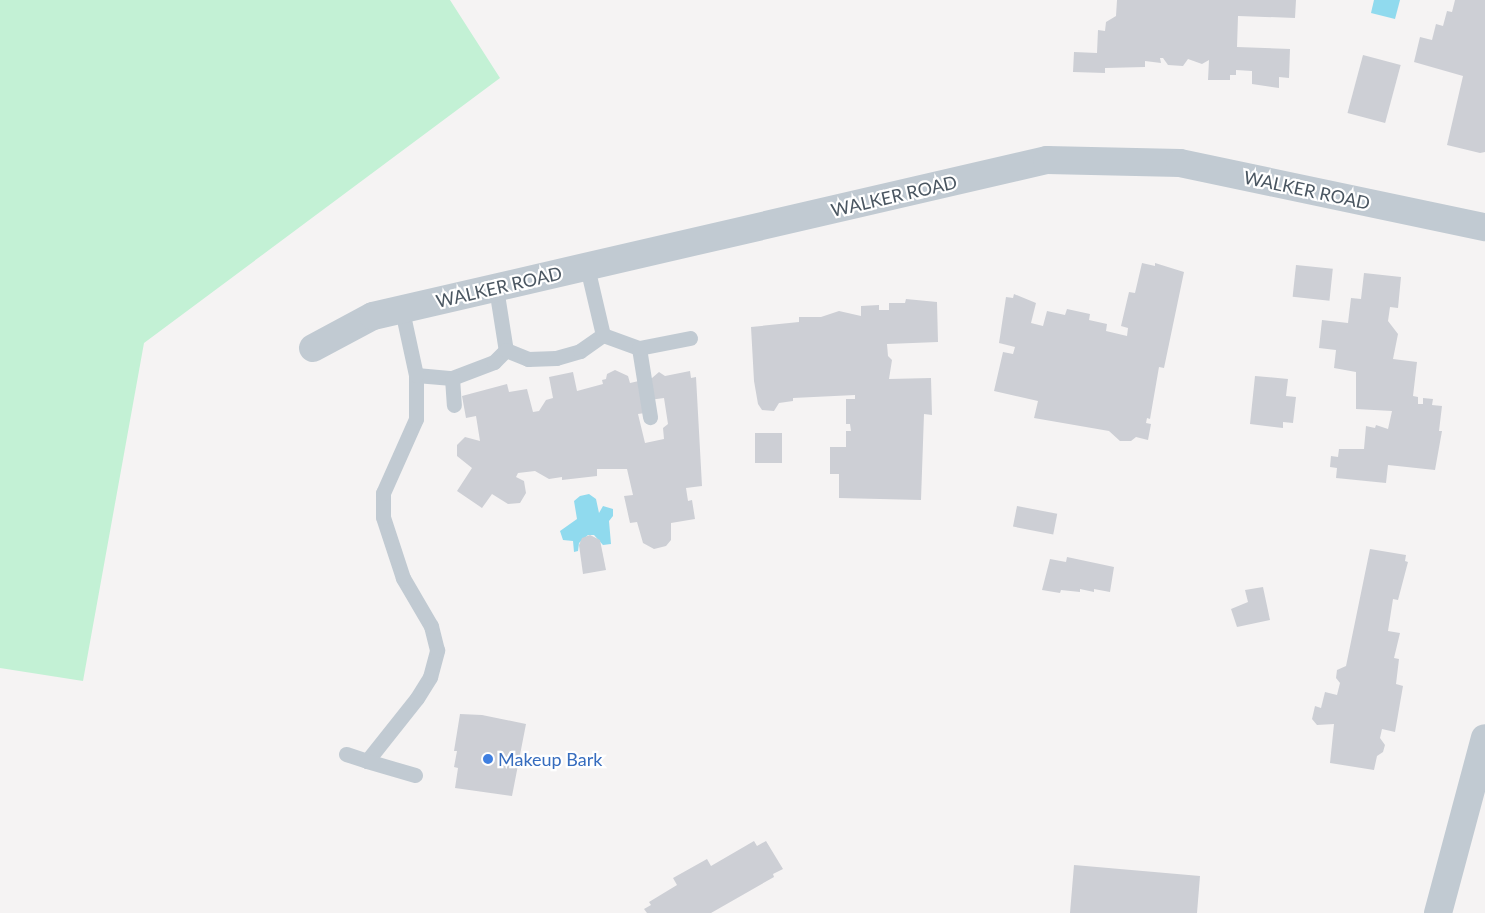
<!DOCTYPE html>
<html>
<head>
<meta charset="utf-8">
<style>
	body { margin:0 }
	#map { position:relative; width:1485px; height:913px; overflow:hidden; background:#f5f3f3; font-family:Lato,sans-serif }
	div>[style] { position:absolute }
	.green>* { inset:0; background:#c3f1d5 }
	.water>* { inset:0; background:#90daee }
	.building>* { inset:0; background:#cdcfd5; transform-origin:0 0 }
	.lane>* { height:15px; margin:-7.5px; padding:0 7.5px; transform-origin:7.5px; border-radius:7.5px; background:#c1cad2 }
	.street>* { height:28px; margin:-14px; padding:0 14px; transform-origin:14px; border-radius:14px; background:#c1cad2 }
	.dots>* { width:14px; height:14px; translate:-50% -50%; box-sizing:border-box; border:2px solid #fff; border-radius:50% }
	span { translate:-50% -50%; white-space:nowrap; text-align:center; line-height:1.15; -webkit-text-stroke:4.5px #fff; paint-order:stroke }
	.street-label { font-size:18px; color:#4a5661 }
	.shop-label { font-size:18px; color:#366cbe }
	.left { translate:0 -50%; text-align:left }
</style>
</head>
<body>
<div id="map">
	<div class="green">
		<div style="clip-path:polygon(0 0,450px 0,500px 78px,144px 343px,83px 681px,0 668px)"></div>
	</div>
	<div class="water">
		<div style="clip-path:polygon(1374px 0,1400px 0,1395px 19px,1371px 13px)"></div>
		<div style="clip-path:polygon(589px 494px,596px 499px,599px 513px,603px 506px,613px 509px,613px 516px,609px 521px,611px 544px,603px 545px,594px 535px,588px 535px,579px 543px,578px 551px,574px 552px,573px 541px,563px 540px,560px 531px,577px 519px,574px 501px,580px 496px)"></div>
	</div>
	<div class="building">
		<div style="clip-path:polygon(1117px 0,1296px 0,1295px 18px,1238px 16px,1237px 47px,1290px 49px,1289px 78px,1279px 77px,1279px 88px,1252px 84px,1252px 71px,1236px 70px,1236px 75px,1230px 75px,1230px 80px,1208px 80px,1209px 60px,1202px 64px,1188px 59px,1183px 66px,1168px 65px,1163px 58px,1160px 58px,1161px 63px,1145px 61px,1145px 67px,1105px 68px,1105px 73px,1073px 72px,1074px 52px,1097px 53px,1098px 30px,1105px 31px,1106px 22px,1116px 16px)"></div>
		<div style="clip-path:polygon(1455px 0,1485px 0,1485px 152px,1480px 153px,1447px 145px,1463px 76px,1414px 62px,1420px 37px,1432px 40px,1436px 24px,1443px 26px,1447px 11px,1452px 12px)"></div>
		<div style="left:1363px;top:55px;width:39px;height:60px;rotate:15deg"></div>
		<div style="clip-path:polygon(1142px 263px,1155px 266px,1155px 263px,1184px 272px,1164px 368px,1159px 367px,1150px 419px,1147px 418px,1146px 423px,1151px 424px,1148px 440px,1136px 437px,1131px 441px,1120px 441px,1109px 431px,1034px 418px,1038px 401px,994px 391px,1003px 352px,1013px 354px,1015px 347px,999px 343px,1006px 297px,1013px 298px,1014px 294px,1036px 303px,1031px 323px,1043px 326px,1047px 311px,1065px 315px,1067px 309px,1090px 314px,1089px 320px,1107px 324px,1106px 331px,1127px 336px,1128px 328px,1121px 326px,1129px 292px,1135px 293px)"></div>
		<div style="left:1296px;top:265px;width:37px;height:32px;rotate:6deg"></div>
		<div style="clip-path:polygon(1364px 273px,1401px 277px,1398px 308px,1390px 307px,1388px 321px,1398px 334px,1393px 359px,1417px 362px,1413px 396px,1418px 397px,1418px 404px,1423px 404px,1423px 398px,1433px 399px,1432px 405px,1442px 406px,1439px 431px,1442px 431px,1435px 470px,1388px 465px,1386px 483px,1336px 478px,1337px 468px,1330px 467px,1331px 456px,1338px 457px,1339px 449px,1364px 449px,1366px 426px,1375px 428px,1376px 425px,1388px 429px,1392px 411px,1356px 409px,1356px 372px,1334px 368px,1336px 350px,1319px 348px,1322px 320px,1348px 323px,1351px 298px,1361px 299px)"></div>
		<div style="clip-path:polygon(906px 299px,937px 302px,938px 342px,887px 344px,888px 356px,892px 360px,889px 379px,931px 378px,932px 415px,924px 414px,921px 500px,839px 498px,839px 474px,830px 474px,830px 447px,846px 447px,846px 431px,851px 431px,850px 424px,846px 424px,846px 399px,855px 399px,855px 395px,793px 398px,793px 401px,779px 403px,774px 411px,762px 410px,758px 404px,754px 381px,751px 327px,799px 322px,799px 317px,821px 317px,839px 311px,861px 316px,861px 306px,879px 305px,879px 310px,889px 310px,889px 303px,905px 303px)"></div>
		<div style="clip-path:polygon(evenodd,615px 370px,628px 376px,630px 383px,652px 378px,659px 372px,665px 376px,690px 371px,691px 378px,696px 377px,702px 486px,686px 488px,688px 501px,692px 500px,695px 519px,671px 523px,671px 540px,666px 546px,654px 549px,643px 543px,637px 522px,630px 523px,624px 496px,633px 495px,627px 469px,597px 469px,597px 476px,562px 480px,562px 477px,549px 479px,535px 471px,518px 473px,516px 477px,524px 481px,526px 493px,520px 503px,508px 504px,492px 494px,482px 508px,457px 491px,472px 468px,457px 456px,457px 445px,465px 437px,480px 441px,476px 416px,466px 418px,462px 396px,507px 384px,509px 392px,527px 389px,533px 412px,539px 411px,546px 400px,553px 398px,549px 377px,573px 372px,577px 391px,603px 384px,602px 380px,606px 379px,607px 374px,615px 370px,664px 398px,668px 424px,663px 428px,664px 439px,645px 443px,638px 414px,645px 413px,642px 401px,664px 398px)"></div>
		<div style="clip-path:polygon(1255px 376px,1288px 379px,1286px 396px,1296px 397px,1293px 423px,1283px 422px,1283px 428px,1250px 424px)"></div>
		<div style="left:755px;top:433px;width:27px;height:30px"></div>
		<div style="left:1017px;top:506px;width:41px;height:21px;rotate:11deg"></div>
		<div style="clip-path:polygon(590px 535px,600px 540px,606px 570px,583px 574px,579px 545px,582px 538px)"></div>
		<div style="clip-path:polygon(1370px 549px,1406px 555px,1405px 561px,1408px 562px,1398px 600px,1393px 599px,1388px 631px,1400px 633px,1394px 658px,1399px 659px,1396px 684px,1403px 686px,1395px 732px,1382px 729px,1380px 738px,1385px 745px,1383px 752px,1377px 756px,1374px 770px,1330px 763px,1334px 724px,1317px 725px,1312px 719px,1315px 706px,1321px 708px,1325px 692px,1337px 695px,1340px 683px,1336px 678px,1337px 670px,1346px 666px)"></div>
		<div style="clip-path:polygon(1067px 557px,1114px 567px,1110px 592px,1094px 589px,1094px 592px,1080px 589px,1080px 592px,1061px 590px,1060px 593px,1042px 590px,1050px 559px,1066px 562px)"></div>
		<div style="clip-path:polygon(1263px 587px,1270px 620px,1237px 627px,1231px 609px,1248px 602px,1245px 590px)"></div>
		<div style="clip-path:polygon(460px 714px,482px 715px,526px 724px,512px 796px,455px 788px,458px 768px,454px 767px,457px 751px,454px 751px)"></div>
		<div style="clip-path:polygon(754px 841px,757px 846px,766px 841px,783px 869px,773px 874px,774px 877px,711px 913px,647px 913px,644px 909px,651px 905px,649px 902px,677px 885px,673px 878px,707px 859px,711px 866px)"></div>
		<div style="clip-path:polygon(1074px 865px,1200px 876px,1197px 913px,1070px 913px)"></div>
	</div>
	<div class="lane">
		<div style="left:587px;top:267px;width:70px;rotate:76.8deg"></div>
		<div style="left:496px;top:288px;width:64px;rotate:81deg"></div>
		<div style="left:639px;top:348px;width:70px;rotate:80.9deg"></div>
		<div style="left:416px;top:375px;width:36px;rotate:5deg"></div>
		<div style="left:452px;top:378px;width:45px;rotate:-20.9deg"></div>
		<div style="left:494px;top:362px;width:17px;rotate:-45deg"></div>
		<div style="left:506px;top:350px;width:24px;rotate:22deg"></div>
		<div style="left:528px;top:359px;width:28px;rotate:-2deg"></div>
		<div style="left:556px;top:358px;width:25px;rotate:-16deg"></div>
		<div style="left:580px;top:351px;width:28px;rotate:-35deg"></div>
		<div style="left:603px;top:335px;width:38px;rotate:20deg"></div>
		<div style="left:639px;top:348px;width:52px;rotate:-11.1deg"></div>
		<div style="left:452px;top:378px;width:27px;rotate:86deg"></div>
		<div style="left:346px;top:754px;width:22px;rotate:18deg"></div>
		<div style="left:367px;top:761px;width:80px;rotate:-51.6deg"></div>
		<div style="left:417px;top:698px;width:25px;rotate:-58deg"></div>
		<div style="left:430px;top:677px;width:28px;rotate:-75deg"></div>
		<div style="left:437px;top:650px;width:25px;rotate:-104deg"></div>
		<div style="left:431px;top:626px;width:56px;rotate:-120.3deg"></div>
		<div style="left:403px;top:578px;width:64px;rotate:-108.2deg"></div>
		<div style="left:383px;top:517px;width:24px;rotate:-90deg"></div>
		<div style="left:383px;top:493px;width:81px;rotate:-66deg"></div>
		<div style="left:416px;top:419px;width:44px;rotate:-90deg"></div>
		<div style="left:416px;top:375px;width:66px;rotate:-102.2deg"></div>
		<div style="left:367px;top:761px;width:50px;rotate:16.3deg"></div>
	</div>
	<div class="street">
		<div style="left:313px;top:348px;width:68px;rotate:-28.1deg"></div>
		<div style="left:373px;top:316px;width:692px;rotate:-13.03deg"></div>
		<div style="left:1047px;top:160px;width:133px;rotate:1.3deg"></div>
		<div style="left:1180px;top:163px;width:312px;rotate:11.9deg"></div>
		<div style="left:1438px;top:913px;width:181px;rotate:-75deg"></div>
	</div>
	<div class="dots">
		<div style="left:488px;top:759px;background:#3f7fe0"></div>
	</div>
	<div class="street-label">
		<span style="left:1307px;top:190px;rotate:12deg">WALKER ROAD</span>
		<span style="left:894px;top:196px;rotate:-13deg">WALKER ROAD</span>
		<span style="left:499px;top:287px;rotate:-13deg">WALKER ROAD</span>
	</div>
	<div class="shop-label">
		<span class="left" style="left:498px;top:759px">Makeup Bark</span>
	</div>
</div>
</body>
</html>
